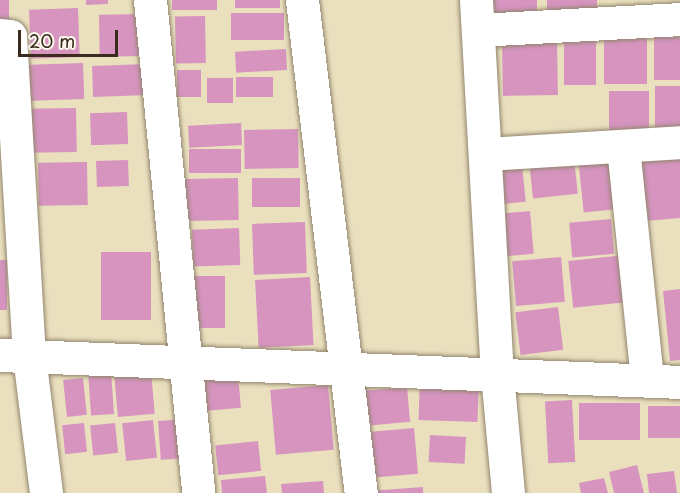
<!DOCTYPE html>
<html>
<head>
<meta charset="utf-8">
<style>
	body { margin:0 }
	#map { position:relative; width:680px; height:493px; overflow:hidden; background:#eae0be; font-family:"Playpen Sans",sans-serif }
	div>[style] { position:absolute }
	.building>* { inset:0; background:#d694bf; transform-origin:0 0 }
	.roads { filter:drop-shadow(0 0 2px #92856e) drop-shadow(0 0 2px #92856e) }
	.street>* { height:33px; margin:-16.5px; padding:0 16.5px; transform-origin:16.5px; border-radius:16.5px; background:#fff }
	span { translate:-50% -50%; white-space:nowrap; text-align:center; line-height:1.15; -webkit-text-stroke:4.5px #fbf7ec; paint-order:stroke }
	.scale { position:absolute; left:18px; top:30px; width:100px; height:27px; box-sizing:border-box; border:3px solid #3b2a1e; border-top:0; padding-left:8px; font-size:18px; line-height:21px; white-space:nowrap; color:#3b2a1e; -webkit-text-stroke:4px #fbf7ec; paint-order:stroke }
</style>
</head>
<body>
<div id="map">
	<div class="building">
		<div style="left:0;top:0;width:9px;height:26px"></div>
		<div style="clip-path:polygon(86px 0,108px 0,108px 4px,86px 5px)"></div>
		<div style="left:172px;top:0;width:45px;height:10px"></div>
		<div style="left:235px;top:0;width:45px;height:8px"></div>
		<div style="left:490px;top:0;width:47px;height:16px"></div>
		<div style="left:547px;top:0;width:50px;height:17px"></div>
		<div style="left:78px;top:8px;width:49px;height:49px;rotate:88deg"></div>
		<div style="left:284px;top:13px;width:27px;height:53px;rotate:90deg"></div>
		<div style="left:143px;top:14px;width:42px;height:44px;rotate:89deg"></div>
		<div style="left:205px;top:16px;width:47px;height:30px;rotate:89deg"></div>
		<div style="left:564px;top:33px;width:32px;height:52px"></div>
		<div style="left:604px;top:37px;width:43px;height:47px"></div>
		<div style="left:654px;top:37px;width:26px;height:43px"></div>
		<div style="left:557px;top:41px;width:54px;height:55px;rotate:89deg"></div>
		<div style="left:286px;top:49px;width:21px;height:51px;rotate:87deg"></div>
		<div style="left:83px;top:63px;width:36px;height:60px;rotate:88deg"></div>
		<div style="left:147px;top:64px;width:31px;height:55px;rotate:88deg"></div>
		<div style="left:177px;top:70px;width:24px;height:27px"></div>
		<div style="left:273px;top:77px;width:20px;height:37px;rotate:90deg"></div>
		<div style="left:233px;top:78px;width:25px;height:26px;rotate:90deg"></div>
		<div style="left:655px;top:86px;width:25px;height:52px"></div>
		<div style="left:609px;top:91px;width:40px;height:41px"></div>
		<div style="left:76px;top:108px;width:44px;height:49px;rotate:89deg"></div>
		<div style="left:127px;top:112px;width:32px;height:37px;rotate:88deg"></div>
		<div style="left:241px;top:123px;width:22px;height:53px;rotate:87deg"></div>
		<div style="left:298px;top:129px;width:39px;height:54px;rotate:89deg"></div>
		<div style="left:241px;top:149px;width:24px;height:52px;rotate:90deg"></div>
		<div style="clip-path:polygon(680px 150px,680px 218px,645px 221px,638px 155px)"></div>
		<div style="left:521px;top:156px;width:46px;height:25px;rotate:84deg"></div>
		<div style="left:615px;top:156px;width:53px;height:37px;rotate:84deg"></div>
		<div style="left:574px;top:158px;width:36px;height:45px;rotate:84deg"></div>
		<div style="left:128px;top:160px;width:26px;height:32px;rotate:88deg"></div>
		<div style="left:87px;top:162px;width:43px;height:49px;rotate:89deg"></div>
		<div style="left:238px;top:178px;width:42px;height:53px;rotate:89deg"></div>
		<div style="left:300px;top:178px;width:29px;height:48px;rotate:90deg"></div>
		<div style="left:530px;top:211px;width:43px;height:28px;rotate:85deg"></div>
		<div style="left:611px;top:219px;width:35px;height:42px;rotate:85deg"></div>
		<div style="left:305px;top:222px;width:51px;height:53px;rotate:88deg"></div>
		<div style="left:239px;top:228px;width:37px;height:47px;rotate:88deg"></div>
		<div style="left:101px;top:252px;width:50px;height:68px"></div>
		<div style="left:625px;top:255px;width:47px;height:57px;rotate:84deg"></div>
		<div style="left:561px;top:257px;width:45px;height:49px;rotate:85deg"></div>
		<div style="left:0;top:260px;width:7px;height:50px"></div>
		<div style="left:194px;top:276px;width:31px;height:52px"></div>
		<div style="left:310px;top:277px;width:68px;height:55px;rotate:87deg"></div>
		<div style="clip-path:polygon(680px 289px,680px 360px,670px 361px,663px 291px)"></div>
		<div style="left:558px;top:307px;width:43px;height:43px;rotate:83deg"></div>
		<div style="left:111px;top:371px;width:43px;height:23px;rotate:86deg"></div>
		<div style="left:151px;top:371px;width:43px;height:37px;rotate:85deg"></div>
		<div style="left:238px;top:374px;width:34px;height:39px;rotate:85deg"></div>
		<div style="left:420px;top:377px;width:59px;height:43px;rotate:2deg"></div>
		<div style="left:83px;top:378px;width:37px;height:20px;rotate:84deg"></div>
		<div style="left:328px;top:385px;width:65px;height:58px;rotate:85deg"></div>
		<div style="left:407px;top:387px;width:35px;height:46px;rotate:85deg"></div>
		<div style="left:572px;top:400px;width:62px;height:27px;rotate:87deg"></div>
		<div style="left:640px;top:403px;width:37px;height:61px;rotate:90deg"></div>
		<div style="left:648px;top:406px;width:32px;height:32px"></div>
		<div style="left:186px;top:419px;width:39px;height:28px;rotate:86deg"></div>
		<div style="left:153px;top:420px;width:38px;height:31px;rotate:84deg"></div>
		<div style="left:84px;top:423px;width:29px;height:22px;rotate:84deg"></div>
		<div style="left:115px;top:423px;width:30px;height:25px;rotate:84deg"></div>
		<div style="left:414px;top:428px;width:46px;height:49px;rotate:85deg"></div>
		<div style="left:430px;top:435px;width:36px;height:27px;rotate:3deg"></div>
		<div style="left:258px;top:441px;width:30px;height:43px;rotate:84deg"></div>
		<div style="clip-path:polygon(637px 465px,644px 493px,614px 493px,609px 472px)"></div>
		<div style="clip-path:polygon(674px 471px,677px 493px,649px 493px,647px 474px)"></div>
		<div style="clip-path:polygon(265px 476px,267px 493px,222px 493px,221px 480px)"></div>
		<div style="clip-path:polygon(604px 478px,608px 493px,581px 493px,579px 483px)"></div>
		<div style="clip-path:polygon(323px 481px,324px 493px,282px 493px,281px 484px)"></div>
		<div style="clip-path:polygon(423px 487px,423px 493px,370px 493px,369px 491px)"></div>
	</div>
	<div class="roads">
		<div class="street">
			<div style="left:150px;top:0;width:495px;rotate:84.4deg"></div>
			<div style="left:302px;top:0;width:497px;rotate:83.2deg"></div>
			<div style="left:476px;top:0;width:375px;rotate:86.8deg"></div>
			<div style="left:497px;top:374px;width:120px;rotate:84.7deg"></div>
			<div style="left:478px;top:30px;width:202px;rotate:-3.1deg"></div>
			<div style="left:0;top:35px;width:10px;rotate:6deg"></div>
			<div style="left:10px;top:36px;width:321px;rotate:86.6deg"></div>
			<div style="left:29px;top:356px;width:138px;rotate:82.9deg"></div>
			<div style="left:623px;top:147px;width:233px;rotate:84.1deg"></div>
			<div style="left:486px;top:154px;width:194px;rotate:-3.5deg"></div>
			<div style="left:0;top:355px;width:681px;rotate:2.27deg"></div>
		</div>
	</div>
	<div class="scale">20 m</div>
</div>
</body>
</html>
